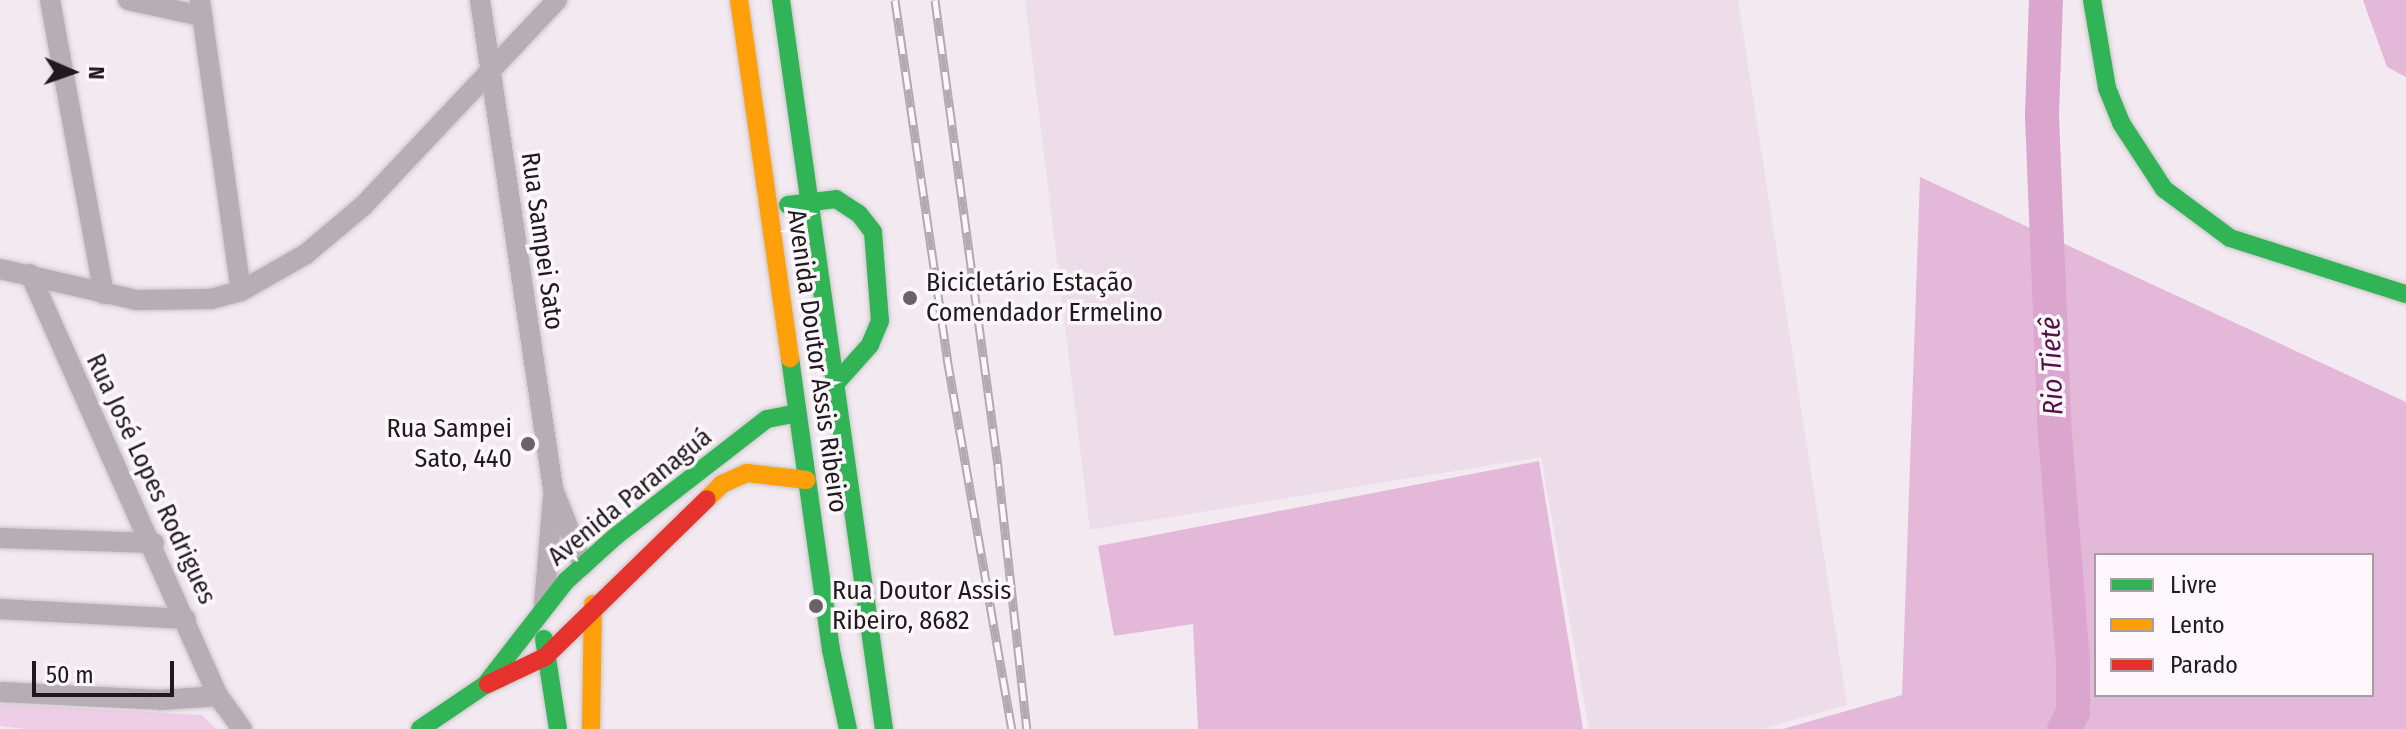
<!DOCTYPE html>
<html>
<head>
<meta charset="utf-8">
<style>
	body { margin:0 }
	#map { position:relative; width:2406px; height:729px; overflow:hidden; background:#f2eaf0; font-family:"Fira Sans Condensed",sans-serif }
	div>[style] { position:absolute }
	.built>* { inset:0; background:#eddde9 }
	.green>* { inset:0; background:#eecee6 }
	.forest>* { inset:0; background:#e4b8d9 }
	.river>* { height:34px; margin:-17px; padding:0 17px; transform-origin:17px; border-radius:17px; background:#dba6ce }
	.roads { filter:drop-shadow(0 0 2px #cbc5c9) drop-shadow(0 0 2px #cbc5c9) }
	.street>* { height:20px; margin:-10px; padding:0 10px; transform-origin:10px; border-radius:10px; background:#b7adb4 }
	.fast>* { height:18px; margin:-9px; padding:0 9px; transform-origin:9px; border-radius:9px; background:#30b455 }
	.slow>* { height:18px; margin:-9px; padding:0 9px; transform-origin:9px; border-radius:9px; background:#ff9f0a }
	.jam>* { height:18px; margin:-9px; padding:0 9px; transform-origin:9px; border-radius:9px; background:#e5322d }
	.rail>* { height:9px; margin-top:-4.5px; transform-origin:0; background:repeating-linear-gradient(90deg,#fdf7fb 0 18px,#b2aab0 0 36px); box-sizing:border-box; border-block:2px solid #b2aab0 }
	.dots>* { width:22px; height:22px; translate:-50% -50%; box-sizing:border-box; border:4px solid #fdf7fb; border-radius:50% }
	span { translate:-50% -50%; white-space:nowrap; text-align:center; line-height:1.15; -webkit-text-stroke:7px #fdf7fb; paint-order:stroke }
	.street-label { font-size:26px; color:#201a1e }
	.poi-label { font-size:26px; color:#201a1e }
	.left { translate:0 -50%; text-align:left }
	.right { translate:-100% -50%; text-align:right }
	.water-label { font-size:28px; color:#521247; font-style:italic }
	.legend { position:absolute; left:2094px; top:553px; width:280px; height:144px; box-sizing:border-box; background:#fdf7fb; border:2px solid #a59fa3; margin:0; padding:10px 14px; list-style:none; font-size:24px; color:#201a1e }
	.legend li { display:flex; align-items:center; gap:16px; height:40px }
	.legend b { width:40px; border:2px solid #a59fa3 }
	.north { position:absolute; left:32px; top:32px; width:80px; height:80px; -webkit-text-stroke:6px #fdf7fb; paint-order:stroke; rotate:92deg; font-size:22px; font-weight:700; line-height:32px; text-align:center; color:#201a1e }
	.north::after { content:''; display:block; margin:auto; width:28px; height:36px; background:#201a1e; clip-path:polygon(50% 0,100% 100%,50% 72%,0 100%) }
	.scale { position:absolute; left:32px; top:661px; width:142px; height:36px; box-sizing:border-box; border:4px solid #201a1e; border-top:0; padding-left:10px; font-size:24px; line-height:28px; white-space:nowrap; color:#201a1e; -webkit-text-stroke:6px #fdf7fb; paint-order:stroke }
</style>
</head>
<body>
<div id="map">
	<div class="built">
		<div style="clip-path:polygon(1025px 0,1738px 0,1847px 705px,1761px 729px,1589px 729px,1541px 457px,1090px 530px)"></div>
	</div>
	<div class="green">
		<div style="clip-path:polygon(0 704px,202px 715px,216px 729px,26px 729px,0 726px)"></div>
	</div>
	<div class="forest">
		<div style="clip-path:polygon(2363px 0,2406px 0,2406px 77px,2387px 67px)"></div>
		<div style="clip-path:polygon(evenodd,1920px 177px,2406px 402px,2406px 729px,1783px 729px,1902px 695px,1920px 177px,2096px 555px,2372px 555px,2372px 695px,2096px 695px,2096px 555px)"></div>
		<div style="clip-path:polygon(1539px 461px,1583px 729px,1198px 729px,1193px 624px,1114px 636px,1098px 546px)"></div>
	</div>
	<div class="river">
		<div style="left:2046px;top:0;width:116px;rotate:92deg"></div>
		<div style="left:2042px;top:116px;width:305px;rotate:87.7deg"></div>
		<div style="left:2054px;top:421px;width:244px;rotate:85.5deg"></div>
		<div style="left:2073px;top:664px;width:48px;rotate:90deg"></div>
		<div style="left:2073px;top:712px;width:19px;rotate:118deg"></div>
	</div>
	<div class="roads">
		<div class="street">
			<div style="left:50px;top:0;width:299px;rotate:79.6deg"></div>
			<div style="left:128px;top:0;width:76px;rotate:12.2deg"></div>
			<div style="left:200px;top:0;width:294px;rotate:82deg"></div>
			<div style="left:480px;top:0;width:494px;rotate:81.5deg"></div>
			<div style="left:553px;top:489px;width:82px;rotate:68.5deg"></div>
			<div style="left:0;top:269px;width:140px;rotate:12.8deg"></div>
			<div style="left:137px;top:300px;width:74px;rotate:-0.8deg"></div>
			<div style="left:211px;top:299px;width:31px;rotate:-15deg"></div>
			<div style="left:241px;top:291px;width:75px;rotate:-29.6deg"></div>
			<div style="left:306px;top:254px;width:75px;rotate:-40.1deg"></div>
			<div style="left:363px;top:206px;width:283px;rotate:-46.7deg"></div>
			<div style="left:30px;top:274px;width:462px;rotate:66deg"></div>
			<div style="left:218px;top:696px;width:41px;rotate:54deg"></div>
			<div style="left:0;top:538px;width:154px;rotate:1.9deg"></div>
			<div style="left:544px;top:606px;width:109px;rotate:-85.3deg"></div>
			<div style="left:0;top:609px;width:186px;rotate:3.1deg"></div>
			<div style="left:0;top:692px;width:161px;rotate:2.8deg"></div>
			<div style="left:161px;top:700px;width:57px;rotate:-4deg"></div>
		</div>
		<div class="fast">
			<div style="left:781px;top:0;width:736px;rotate:81.96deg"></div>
			<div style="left:2092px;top:0;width:89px;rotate:80.3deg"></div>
			<div style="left:2107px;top:88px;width:38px;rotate:68deg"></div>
			<div style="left:2121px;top:123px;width:79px;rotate:56.9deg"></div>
			<div style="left:2164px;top:189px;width:82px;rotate:36.6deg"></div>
			<div style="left:2230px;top:238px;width:185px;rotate:17.7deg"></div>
			<div style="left:788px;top:205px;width:48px;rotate:-7.1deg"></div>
			<div style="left:836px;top:199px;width:27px;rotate:33deg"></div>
			<div style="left:859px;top:214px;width:23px;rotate:52deg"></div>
			<div style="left:873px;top:232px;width:89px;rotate:85.5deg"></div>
			<div style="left:880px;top:321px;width:26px;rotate:113deg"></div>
			<div style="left:870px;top:345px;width:50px;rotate:131.7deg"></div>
			<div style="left:790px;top:358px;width:295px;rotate:82deg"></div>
			<div style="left:831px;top:650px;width:81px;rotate:77.9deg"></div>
			<div style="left:544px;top:639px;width:91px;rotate:81.2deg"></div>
			<div style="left:420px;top:729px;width:78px;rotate:-34.1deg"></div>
			<div style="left:485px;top:685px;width:132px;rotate:-52.1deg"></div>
			<div style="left:566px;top:581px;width:67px;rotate:-42deg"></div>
			<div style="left:616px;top:536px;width:191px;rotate:-37.8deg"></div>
			<div style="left:767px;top:419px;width:31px;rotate:-11deg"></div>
		</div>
		<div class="slow">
			<div style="left:739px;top:0;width:362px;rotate:81.9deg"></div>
			<div style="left:707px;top:499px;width:21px;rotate:-45deg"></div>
			<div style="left:722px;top:484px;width:27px;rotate:-24deg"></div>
			<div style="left:747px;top:473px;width:60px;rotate:6.7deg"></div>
			<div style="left:591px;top:729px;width:125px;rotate:-89.1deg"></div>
		</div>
		<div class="jam">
			<div style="left:488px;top:684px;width:63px;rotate:-25.3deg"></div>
			<div style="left:545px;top:657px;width:226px;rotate:-44.3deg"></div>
		</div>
	</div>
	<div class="rail">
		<div style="left:895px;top:0;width:362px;rotate:81.7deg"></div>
		<div style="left:947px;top:358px;width:377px;rotate:80.1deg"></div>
		<div style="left:935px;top:0;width:472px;rotate:82.3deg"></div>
		<div style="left:998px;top:468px;width:263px;rotate:83.7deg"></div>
	</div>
	<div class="dots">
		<div style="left:910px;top:298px;background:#6a6368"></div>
		<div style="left:528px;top:444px;background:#6a6368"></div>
		<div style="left:816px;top:606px;background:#6a6368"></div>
	</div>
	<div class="street-label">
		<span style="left:542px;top:241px;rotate:82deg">Rua Sampei Sato</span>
		<span style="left:817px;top:361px;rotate:82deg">Avenida Doutor Assis Ribeiro</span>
		<span style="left:151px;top:479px;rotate:65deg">Rua José Lopes Rodrigues</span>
		<span style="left:630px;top:497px;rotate:-39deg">Avenida Paranaguá</span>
	</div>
	<div class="poi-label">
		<span class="left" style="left:926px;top:298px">Bicicletário Estação<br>Comendador Ermelino</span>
		<span class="right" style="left:512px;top:444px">Rua Sampei<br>Sato, 440</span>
		<span class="left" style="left:832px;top:606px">Rua Doutor Assis<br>Ribeiro, 8682</span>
	</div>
	<div class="water-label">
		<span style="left:2052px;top:366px;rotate:-92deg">Rio Tietê</span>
	</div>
	<ul class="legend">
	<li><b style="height:10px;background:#30b455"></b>Livre</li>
	<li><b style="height:10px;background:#ff9f0a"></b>Lento</li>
	<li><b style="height:10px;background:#e5322d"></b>Parado</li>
	</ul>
	<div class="north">N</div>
	<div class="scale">50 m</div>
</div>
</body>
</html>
